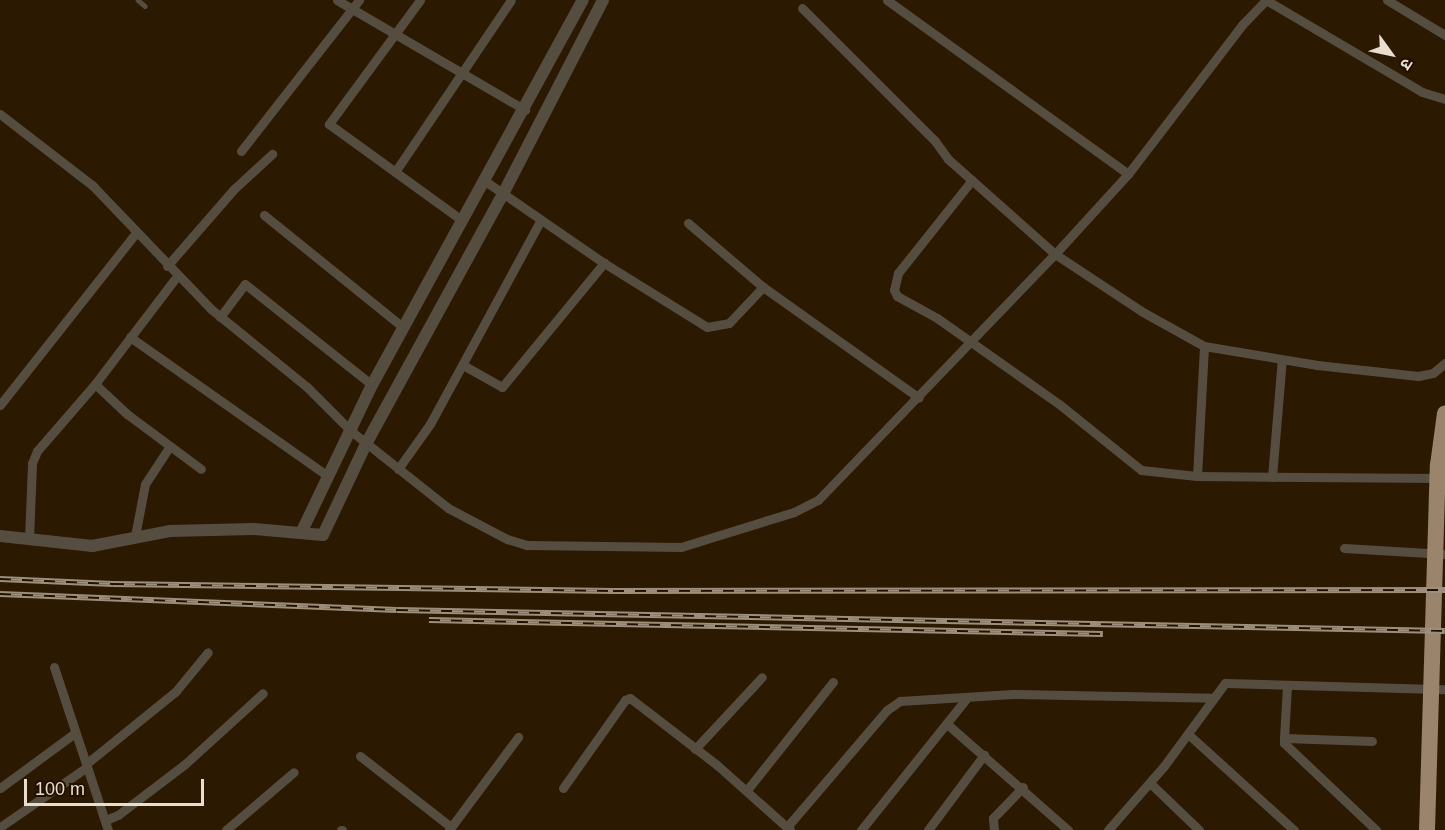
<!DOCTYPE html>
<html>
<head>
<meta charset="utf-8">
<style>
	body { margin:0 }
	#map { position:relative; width:1445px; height:830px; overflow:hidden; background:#2b1901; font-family:Arial,"Noto Sans Devanagari",sans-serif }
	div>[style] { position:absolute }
	.service>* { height:4.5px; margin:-2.25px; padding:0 2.25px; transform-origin:2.25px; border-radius:2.25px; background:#564d41 }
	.minor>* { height:9px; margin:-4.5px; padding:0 4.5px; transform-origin:4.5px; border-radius:4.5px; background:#564d41 }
	.tertiary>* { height:12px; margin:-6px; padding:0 6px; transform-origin:6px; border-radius:6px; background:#564d41 }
	.trunk>* { height:16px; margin:-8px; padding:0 8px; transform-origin:8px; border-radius:8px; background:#9a846b }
	.rail>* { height:6px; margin-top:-3px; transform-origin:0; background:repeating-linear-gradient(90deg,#211000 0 11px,#9d8f7c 0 22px); box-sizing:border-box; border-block:2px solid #9d8f7c }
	span { translate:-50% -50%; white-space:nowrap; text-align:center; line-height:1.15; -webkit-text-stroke:5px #211000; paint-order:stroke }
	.north { position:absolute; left:1361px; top:24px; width:60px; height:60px; -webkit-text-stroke:4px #211000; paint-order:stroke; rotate:123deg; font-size:16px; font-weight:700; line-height:24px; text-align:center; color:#e9ddce }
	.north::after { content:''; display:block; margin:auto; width:21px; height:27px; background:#e9ddce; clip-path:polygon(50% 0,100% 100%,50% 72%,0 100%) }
	.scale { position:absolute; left:24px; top:779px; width:180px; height:27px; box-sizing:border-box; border:3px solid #e9ddce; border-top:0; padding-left:8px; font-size:18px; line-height:21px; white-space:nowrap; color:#e9ddce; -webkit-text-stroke:4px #211000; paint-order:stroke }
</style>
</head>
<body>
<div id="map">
	<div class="service">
		<div style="left:138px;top:0;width:9px;rotate:41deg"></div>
	</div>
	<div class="minor">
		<div style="left:337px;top:0;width:218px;rotate:30.3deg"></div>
		<div style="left:420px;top:0;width:154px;rotate:126.3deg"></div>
		<div style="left:329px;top:124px;width:165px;rotate:35.9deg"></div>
		<div style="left:887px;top:0;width:297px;rotate:35.8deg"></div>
		<div style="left:1266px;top:0;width:35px;rotate:134deg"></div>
		<div style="left:1242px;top:25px;width:188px;rotate:127.4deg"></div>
		<div style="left:1128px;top:174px;width:108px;rotate:132.4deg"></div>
		<div style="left:1055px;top:254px;width:103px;rotate:33.5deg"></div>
		<div style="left:1141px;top:311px;width:72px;rotate:29.1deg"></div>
		<div style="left:1204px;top:346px;width:115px;rotate:9.5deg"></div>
		<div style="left:1317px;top:365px;width:102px;rotate:6.2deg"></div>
		<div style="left:1418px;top:376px;width:15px;rotate:-11deg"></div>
		<div style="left:1433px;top:373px;width:16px;rotate:-40deg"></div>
		<div style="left:1266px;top:0;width:181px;rotate:30.5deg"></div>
		<div style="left:1422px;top:92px;width:24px;rotate:17deg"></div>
		<div style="left:1387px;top:0;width:68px;rotate:31.1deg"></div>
		<div style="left:0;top:114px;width:118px;rotate:37.7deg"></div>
		<div style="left:93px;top:186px;width:170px;rotate:46.2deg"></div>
		<div style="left:211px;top:309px;width:124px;rotate:39.1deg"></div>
		<div style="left:307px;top:387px;width:62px;rotate:45deg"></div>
		<div style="left:351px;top:431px;width:124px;rotate:38.4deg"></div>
		<div style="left:448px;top:508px;width:67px;rotate:27.7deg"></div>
		<div style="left:507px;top:539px;width:21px;rotate:17deg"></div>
		<div style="left:527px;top:545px;width:154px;rotate:0.7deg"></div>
		<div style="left:681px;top:547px;width:118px;rotate:-17.2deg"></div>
		<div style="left:794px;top:512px;width:27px;rotate:-27deg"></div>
		<div style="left:818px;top:500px;width:342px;rotate:-46.1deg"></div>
		<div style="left:1055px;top:254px;width:143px;rotate:-138.4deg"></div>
		<div style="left:948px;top:159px;width:22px;rotate:-126deg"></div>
		<div style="left:935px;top:141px;width:188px;rotate:-135deg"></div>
		<div style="left:241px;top:151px;width:192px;rotate:-52deg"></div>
		<div style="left:395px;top:172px;width:207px;rotate:-56deg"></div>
		<div style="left:972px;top:180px;width:119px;rotate:128.5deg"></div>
		<div style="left:898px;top:273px;width:17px;rotate:103deg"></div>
		<div style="left:894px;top:290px;width:7px;rotate:63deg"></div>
		<div style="left:897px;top:296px;width:46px;rotate:28.8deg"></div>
		<div style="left:937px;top:318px;width:149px;rotate:35.2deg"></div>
		<div style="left:1059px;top:404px;width:105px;rotate:38.8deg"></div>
		<div style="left:1141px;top:470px;width:56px;rotate:6.1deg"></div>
		<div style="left:1197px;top:476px;width:243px;rotate:0.5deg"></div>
		<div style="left:485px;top:181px;width:145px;rotate:34.6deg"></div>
		<div style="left:604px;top:263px;width:121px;rotate:31.9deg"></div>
		<div style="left:707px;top:327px;width:22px;rotate:-10deg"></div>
		<div style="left:729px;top:323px;width:50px;rotate:-46.6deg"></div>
		<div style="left:264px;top:215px;width:179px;rotate:38.9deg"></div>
		<div style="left:688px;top:223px;width:99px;rotate:40.5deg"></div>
		<div style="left:763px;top:287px;width:191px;rotate:35.4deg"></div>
		<div style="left:167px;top:266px;width:102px;rotate:-49deg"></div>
		<div style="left:234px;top:189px;width:52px;rotate:-42.6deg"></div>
		<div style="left:220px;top:317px;width:41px;rotate:-52.9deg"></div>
		<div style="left:245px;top:284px;width:162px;rotate:38.5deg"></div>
		<div style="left:130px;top:337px;width:242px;rotate:35.1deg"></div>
		<div style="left:463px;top:365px;width:45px;rotate:29.4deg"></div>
		<div style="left:502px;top:387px;width:161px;rotate:-50.6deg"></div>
		<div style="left:95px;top:384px;width:44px;rotate:43.2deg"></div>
		<div style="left:127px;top:414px;width:92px;rotate:36.6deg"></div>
		<div style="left:0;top:405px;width:219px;rotate:-51.7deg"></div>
		<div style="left:398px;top:469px;width:55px;rotate:-54.6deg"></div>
		<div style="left:430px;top:424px;width:231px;rotate:-61.5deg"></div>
		<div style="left:1197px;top:476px;width:130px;rotate:-86.9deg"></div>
		<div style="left:1272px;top:477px;width:118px;rotate:-85.2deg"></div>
		<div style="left:135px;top:536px;width:53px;rotate:-79.1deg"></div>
		<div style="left:145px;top:484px;width:45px;rotate:-56.7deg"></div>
		<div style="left:29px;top:539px;width:76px;rotate:-87.7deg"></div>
		<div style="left:32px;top:463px;width:13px;rotate:-67deg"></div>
		<div style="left:37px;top:451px;width:89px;rotate:-49.1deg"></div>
		<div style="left:95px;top:384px;width:136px;rotate:-52.8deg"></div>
		<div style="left:1344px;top:548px;width:101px;rotate:3.4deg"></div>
		<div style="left:54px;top:667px;width:172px;rotate:71.7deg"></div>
		<div style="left:1287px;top:686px;width:52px;rotate:93.3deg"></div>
		<div style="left:1284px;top:738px;width:88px;rotate:2deg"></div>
		<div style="left:947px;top:724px;width:161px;rotate:41.2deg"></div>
		<div style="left:1188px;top:734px;width:143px;rotate:42.2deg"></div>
		<div style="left:1284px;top:738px;width:5px;rotate:90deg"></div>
		<div style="left:1284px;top:743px;width:127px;rotate:43.4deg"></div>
		<div style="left:695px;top:749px;width:98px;rotate:-47.1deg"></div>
		<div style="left:360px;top:756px;width:115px;rotate:38deg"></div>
		<div style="left:86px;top:764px;width:116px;rotate:-39deg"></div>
		<div style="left:176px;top:691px;width:50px;rotate:-50.6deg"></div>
		<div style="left:1150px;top:783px;width:68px;rotate:43.8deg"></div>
		<div style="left:0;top:788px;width:93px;rotate:-36.3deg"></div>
		<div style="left:563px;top:788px;width:108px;rotate:-54.8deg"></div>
		<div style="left:625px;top:700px;width:5px;rotate:-22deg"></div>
		<div style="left:630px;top:698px;width:110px;rotate:37.6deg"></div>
		<div style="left:717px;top:765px;width:98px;rotate:41.7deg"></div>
		<div style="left:747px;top:790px;width:138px;rotate:-51.5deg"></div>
		<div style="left:106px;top:820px;width:13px;rotate:-23deg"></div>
		<div style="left:118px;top:815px;width:84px;rotate:-37.3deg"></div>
		<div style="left:185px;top:764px;width:105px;rotate:-42.3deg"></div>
		<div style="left:0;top:827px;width:106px;rotate:-34.6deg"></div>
		<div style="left:787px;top:827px;width:154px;rotate:-49.5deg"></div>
		<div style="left:887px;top:710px;width:16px;rotate:-35deg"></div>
		<div style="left:900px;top:701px;width:113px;rotate:-3.5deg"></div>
		<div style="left:1013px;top:694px;width:200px;rotate:1.1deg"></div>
		<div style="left:226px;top:830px;width:89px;rotate:-40.5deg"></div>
		<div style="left:341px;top:830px;width:1px"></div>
		<div style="left:449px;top:830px;width:116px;rotate:-53.4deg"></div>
		<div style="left:861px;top:830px;width:168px;rotate:-51.3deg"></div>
		<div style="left:928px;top:830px;width:94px;rotate:-53.3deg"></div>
		<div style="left:994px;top:830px;width:12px;rotate:-95deg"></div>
		<div style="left:993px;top:818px;width:43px;rotate:-45.9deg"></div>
		<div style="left:1108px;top:830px;width:85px;rotate:-48.8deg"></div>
		<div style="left:1164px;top:766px;width:103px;rotate:-53.7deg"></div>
		<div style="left:1225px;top:683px;width:220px;rotate:1.6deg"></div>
	</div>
	<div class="tertiary">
		<div style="left:302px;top:531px;width:162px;rotate:-64.4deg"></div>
		<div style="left:372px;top:385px;width:439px;rotate:-61.3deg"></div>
		<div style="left:0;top:536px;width:93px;rotate:6.2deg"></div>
		<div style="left:92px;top:546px;width:79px;rotate:-10.9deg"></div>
		<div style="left:170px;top:531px;width:83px;rotate:-1.4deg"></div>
		<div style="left:253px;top:529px;width:70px;rotate:4.9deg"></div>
		<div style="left:323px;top:535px;width:101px;rotate:-64.7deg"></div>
		<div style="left:366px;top:444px;width:287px;rotate:-61.3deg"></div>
		<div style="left:504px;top:192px;width:216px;rotate:-62.7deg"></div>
	</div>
	<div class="trunk">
		<div style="left:1427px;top:830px;width:365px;rotate:-88.3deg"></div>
		<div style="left:1438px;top:465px;width:52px;rotate:-82.3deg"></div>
	</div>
	<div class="rail">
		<div style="left:0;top:579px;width:113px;rotate:2.5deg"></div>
		<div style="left:113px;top:584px;width:500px;rotate:0.8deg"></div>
		<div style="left:613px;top:591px;width:832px;rotate:-0.07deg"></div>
		<div style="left:0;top:594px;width:397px;rotate:2.3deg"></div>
		<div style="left:397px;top:610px;width:1048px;rotate:1.15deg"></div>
		<div style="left:429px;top:620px;width:674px;rotate:1.19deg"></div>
	</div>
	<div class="north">उ</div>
	<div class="scale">100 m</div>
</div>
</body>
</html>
